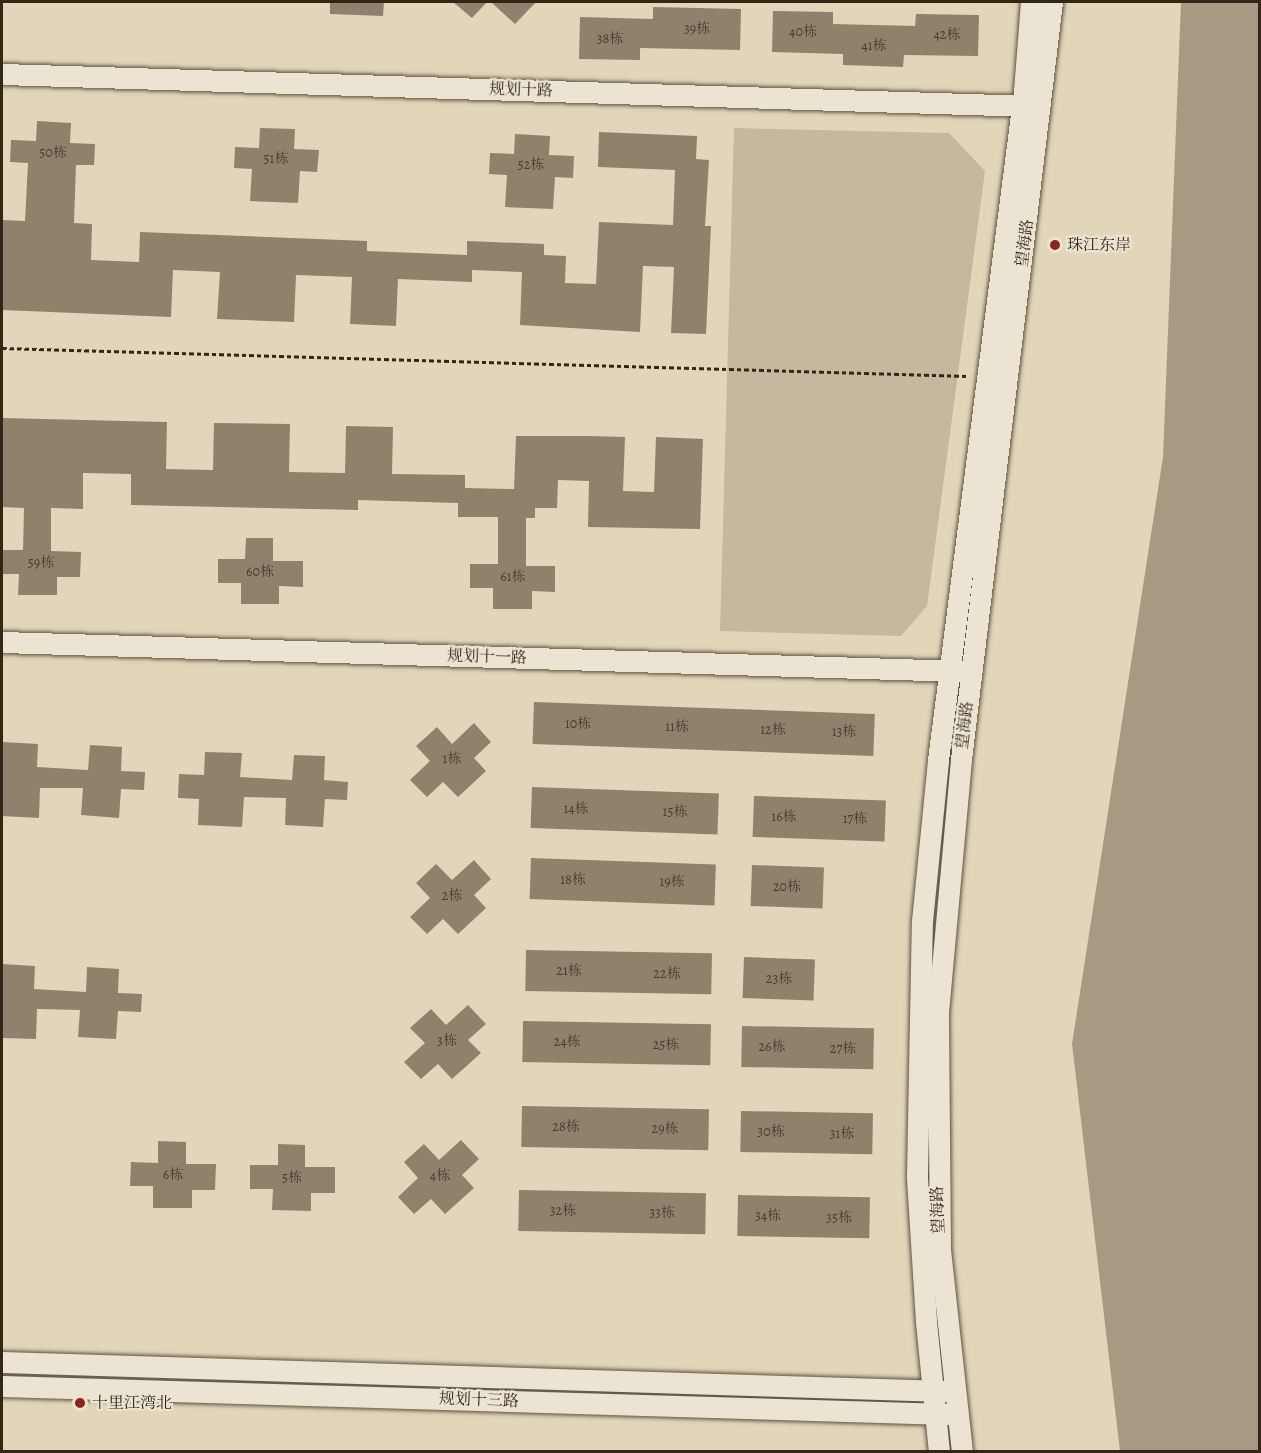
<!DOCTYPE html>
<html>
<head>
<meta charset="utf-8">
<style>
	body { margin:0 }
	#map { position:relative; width:1261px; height:1453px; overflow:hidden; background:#e2d6ba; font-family:Alegreya,"Noto Serif SC",serif }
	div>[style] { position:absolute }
	.green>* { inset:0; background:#c4b89e }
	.water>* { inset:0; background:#a69a83 }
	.building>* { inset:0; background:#8e826c; transform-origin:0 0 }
	.path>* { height:3px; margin-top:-1.5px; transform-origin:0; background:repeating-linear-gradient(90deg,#332617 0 4.5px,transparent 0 7.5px) }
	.roads { filter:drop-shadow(0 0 2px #5f5240) drop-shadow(0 0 2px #5f5240) }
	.minor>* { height:21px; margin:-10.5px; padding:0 10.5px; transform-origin:10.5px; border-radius:10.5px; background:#ece4d2 }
	.dots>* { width:16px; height:16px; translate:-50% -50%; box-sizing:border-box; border:3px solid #ece4d2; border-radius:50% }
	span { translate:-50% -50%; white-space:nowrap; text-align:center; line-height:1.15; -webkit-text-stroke:4.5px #ece4d2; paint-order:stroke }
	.number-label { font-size:14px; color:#4a3d2c }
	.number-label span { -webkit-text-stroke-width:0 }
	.street-label { font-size:16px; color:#332617 }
	.poi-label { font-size:16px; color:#332617 }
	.left { translate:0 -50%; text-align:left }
	.frame { position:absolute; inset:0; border:3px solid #332617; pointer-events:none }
</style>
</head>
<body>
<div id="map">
	<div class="green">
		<div style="clip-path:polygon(734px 128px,949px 133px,985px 171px,927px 606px,901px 636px,720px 631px)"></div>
	</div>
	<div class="water">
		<div style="clip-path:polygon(1181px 2px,1259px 2px,1259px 1451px,1120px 1451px,1072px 1044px,1163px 457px)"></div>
	</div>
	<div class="building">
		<div style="clip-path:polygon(330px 2px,384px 2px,383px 16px,330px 14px)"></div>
		<div style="clip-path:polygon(453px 2px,487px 2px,472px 18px)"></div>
		<div style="clip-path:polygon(491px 2px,536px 2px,515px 24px)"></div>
		<div style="clip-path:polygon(653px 7px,741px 9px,740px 50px,640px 48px,640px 60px,579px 59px,580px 17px,653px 19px)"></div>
		<div style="clip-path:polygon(773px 11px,833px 12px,833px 24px,915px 26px,916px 14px,979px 15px,978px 56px,904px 55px,903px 67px,843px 65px,843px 54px,772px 52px)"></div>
		<div style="clip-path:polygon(37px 121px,71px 123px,70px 143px,95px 144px,94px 165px,76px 165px,74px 223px,92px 224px,91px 260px,139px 262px,140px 232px,367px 241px,367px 251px,467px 255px,467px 241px,544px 244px,544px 255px,566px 256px,565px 283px,596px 284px,599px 222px,673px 225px,675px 170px,598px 167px,599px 132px,697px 136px,696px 159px,709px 160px,705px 226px,711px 226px,706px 334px,671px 333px,674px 267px,643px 266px,640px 332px,520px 325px,522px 272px,472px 270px,472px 282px,398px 279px,396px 326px,350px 324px,352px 277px,296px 275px,294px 322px,217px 319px,220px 272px,173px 270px,171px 317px,2px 310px,2px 220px,25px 221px,28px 163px,10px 162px,11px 140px,36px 141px)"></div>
		<div style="clip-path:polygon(260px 128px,295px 129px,294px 149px,319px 150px,317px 172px,300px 171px,298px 203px,250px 201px,252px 169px,234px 168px,235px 147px,259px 148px)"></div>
		<div style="clip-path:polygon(515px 134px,550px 136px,549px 155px,574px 156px,573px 178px,555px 177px,553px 209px,505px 207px,507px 175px,489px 174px,490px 153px,514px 154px)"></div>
		<div style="clip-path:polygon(2px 418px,167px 422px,166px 469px,213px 470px,214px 423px,290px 424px,289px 472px,345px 473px,346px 426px,393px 427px,392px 474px,465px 475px,465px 488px,514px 489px,516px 436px,590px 436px,625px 437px,623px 491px,654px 492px,656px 437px,703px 439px,700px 529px,588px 527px,589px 481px,558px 480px,557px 508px,535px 508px,535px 518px,526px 518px,526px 566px,555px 566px,555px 592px,532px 591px,532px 609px,493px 609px,493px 588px,470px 588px,470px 564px,498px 564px,498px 517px,458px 517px,458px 503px,358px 500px,358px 510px,131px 505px,131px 474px,83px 473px,83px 509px,51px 508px,51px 551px,81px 552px,80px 577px,57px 577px,57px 595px,18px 595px,19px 574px,2px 574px,2px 550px,23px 550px,24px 508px,2px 507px)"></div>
		<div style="clip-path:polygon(246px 538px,273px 538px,273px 561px,303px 561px,303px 587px,279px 586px,279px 604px,241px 604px,241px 583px,218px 583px,218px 559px,245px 559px)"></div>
		<div style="left:534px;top:702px;width:341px;height:42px;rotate:2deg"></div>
		<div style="clip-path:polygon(474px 723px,491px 742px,474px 758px,486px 771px,458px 797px,443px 782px,427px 797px,410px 780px,430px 761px,416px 746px,437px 727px,452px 744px)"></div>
		<div style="clip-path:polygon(2px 742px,38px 744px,37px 767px,88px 770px,90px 745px,122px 747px,121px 771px,145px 772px,144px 790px,121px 789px,119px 818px,81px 815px,83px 788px,40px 788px,39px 818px,2px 816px)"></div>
		<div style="clip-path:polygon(205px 752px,242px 753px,240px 777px,292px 780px,294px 755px,325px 756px,324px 780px,348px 782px,347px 800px,325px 799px,323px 827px,285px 825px,286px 798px,244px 797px,242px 827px,198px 825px,199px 799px,178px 798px,179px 774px,204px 775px)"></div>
		<div style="left:532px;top:787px;width:187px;height:41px;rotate:2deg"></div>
		<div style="left:754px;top:796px;width:132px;height:41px;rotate:2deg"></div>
		<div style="left:531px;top:858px;width:185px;height:41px;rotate:2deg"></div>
		<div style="clip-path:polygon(474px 860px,491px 879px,474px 895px,486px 908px,458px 934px,443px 919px,427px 934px,410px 917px,430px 898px,416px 883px,436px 864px,452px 880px)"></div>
		<div style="left:752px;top:865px;width:72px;height:41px;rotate:2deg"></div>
		<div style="left:526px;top:950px;width:186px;height:41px;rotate:1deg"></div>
		<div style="left:744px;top:957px;width:71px;height:41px;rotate:2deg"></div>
		<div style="clip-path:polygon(2px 964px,35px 966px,34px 989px,86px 992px,87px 967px,119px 969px,118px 993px,142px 994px,141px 1012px,118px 1011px,116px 1039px,78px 1037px,80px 1010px,37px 1009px,36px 1039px,2px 1038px)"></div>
		<div style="clip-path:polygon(468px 1005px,486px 1024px,468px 1040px,481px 1053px,452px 1079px,438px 1064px,421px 1079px,404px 1062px,425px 1043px,410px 1028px,431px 1009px,446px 1025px)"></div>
		<div style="left:523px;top:1021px;width:188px;height:41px;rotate:1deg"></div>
		<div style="left:742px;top:1026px;width:132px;height:41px;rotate:1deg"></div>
		<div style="left:522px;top:1106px;width:187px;height:41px;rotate:1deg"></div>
		<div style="left:741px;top:1111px;width:132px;height:41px;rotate:1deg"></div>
		<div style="clip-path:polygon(461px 1140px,479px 1159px,462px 1175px,474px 1188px,445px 1214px,431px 1199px,414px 1214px,398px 1197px,418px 1178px,404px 1162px,424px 1144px,439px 1160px)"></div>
		<div style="clip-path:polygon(158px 1141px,186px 1142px,186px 1164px,216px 1164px,215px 1190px,192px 1190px,192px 1208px,153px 1208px,153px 1186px,130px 1186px,131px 1162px,158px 1163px)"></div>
		<div style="clip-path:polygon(278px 1144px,305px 1145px,305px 1167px,335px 1167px,335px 1193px,311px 1193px,311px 1211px,272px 1210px,273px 1189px,250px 1189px,250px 1165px,278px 1165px)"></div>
		<div style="left:519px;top:1190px;width:187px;height:41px;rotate:1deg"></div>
		<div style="left:738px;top:1195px;width:132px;height:41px;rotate:1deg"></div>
	</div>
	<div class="path">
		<div style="left:2px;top:348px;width:966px;rotate:1.66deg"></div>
	</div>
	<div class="roads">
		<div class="minor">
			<div style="left:2px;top:74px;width:1032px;rotate:1.78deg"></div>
			<div style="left:2px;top:642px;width:960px;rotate:1.73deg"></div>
			<div style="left:2px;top:1362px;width:943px;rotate:1.76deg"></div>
			<div style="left:2px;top:1386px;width:946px;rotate:1.7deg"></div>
			<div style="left:939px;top:1452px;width:132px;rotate:-95.7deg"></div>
			<div style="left:926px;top:1321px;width:145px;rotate:-93.6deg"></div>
			<div style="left:917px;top:1176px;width:255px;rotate:-88.9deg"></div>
			<div style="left:922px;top:921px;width:162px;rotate:-84.3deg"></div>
			<div style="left:938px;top:760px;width:675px;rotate:-82.67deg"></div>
			<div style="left:1024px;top:91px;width:89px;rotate:-85.5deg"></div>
			<div style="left:962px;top:1452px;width:203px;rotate:-96.2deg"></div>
			<div style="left:940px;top:1250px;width:238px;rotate:-90.5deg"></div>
			<div style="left:938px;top:1012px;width:254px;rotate:-84.8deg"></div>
			<div style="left:961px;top:759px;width:762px;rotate:-83.15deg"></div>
		</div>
	</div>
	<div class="dots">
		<div style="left:1055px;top:245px;background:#8f2418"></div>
		<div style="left:80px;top:1403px;background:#8f2418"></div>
	</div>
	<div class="number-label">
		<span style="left:697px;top:29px">39栋</span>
		<span style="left:803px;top:32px">40栋</span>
		<span style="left:947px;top:35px">42栋</span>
		<span style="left:610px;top:39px">38栋</span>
		<span style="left:874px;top:46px">41栋</span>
		<span style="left:53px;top:153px">50栋</span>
		<span style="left:276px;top:159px">51栋</span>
		<span style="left:531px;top:165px">52栋</span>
		<span style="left:41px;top:563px">59栋</span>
		<span style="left:260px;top:572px">60栋</span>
		<span style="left:513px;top:577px">61栋</span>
		<span style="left:578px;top:724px">10栋</span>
		<span style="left:677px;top:727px">11栋</span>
		<span style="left:773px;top:730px">12栋</span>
		<span style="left:844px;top:732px">13栋</span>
		<span style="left:452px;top:759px">1栋</span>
		<span style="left:576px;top:809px">14栋</span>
		<span style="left:675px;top:812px">15栋</span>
		<span style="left:784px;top:817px">16栋</span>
		<span style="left:855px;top:819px">17栋</span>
		<span style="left:573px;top:880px">18栋</span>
		<span style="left:672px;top:882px">19栋</span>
		<span style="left:787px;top:887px">20栋</span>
		<span style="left:452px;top:896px">2栋</span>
		<span style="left:569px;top:971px">21栋</span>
		<span style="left:667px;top:974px">22栋</span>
		<span style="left:779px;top:979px">23栋</span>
		<span style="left:447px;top:1041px">3栋</span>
		<span style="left:567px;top:1042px">24栋</span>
		<span style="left:666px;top:1045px">25栋</span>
		<span style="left:772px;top:1047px">26栋</span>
		<span style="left:843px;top:1049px">27栋</span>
		<span style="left:566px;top:1127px">28栋</span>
		<span style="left:665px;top:1129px">29栋</span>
		<span style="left:771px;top:1132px">30栋</span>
		<span style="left:842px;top:1134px">31栋</span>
		<span style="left:173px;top:1175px">6栋</span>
		<span style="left:440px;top:1176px">4栋</span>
		<span style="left:292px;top:1178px">5栋</span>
		<span style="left:563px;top:1211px">32栋</span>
		<span style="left:662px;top:1213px">33栋</span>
		<span style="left:768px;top:1216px">34栋</span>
		<span style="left:839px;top:1218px">35栋</span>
	</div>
	<div class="street-label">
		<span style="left:521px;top:90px;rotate:2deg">规划十路</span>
		<span style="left:1025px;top:243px;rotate:-83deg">望海路</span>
		<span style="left:487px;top:657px;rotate:2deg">规划十一路</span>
		<span style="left:965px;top:725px;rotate:-83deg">望海路</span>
		<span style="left:938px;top:1210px;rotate:-92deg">望海路</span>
		<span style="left:479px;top:1400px;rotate:2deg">规划十三路</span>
	</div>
	<div class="poi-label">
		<span class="left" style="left:1067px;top:245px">珠江东岸</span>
		<span class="left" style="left:92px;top:1403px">十里江湾北</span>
	</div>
	<div class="frame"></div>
</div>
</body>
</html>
